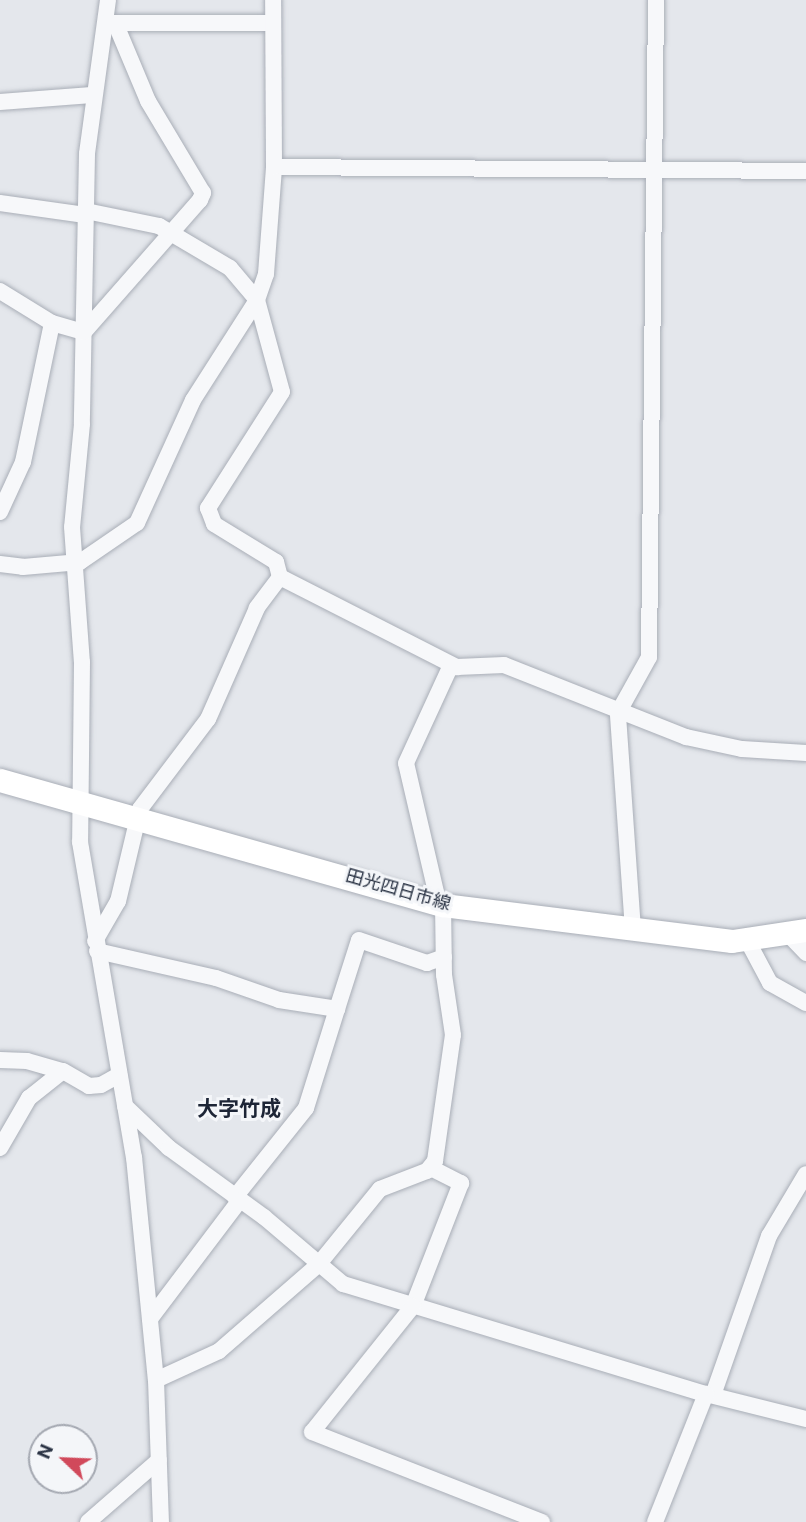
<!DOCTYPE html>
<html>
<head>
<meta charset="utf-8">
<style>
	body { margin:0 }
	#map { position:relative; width:806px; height:1522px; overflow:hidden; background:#e4e7ec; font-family:Roboto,"Noto Sans JP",sans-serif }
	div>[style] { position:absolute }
	.roads { filter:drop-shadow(0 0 2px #a9aeb7) drop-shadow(0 0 2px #a9aeb7) }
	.street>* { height:16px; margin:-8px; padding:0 8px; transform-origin:8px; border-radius:8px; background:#f7f8fa }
	.secondary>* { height:23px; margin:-11.5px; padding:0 11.5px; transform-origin:11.5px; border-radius:11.5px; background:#fff }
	span { translate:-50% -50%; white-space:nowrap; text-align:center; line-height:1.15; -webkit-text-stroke:6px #f4f6f9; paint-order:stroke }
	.street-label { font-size:18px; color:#2b3445 }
	.quarter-label { font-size:21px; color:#1d2536; font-weight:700 }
	.north { position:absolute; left:28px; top:1424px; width:70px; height:70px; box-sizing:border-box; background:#f4f6f9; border:2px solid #a4a8b1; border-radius:50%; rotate:293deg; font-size:19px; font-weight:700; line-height:28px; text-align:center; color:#2b3445 }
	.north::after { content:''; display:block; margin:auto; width:24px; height:32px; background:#d1495b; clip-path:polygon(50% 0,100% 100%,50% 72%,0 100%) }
</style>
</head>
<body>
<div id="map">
	<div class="roads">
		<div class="street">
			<div style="left:108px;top:0;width:155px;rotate:97.8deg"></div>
			<div style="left:87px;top:154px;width:270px;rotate:91.1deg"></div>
			<div style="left:82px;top:424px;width:103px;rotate:95.5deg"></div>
			<div style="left:72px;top:527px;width:135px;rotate:85.8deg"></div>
			<div style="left:82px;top:662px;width:180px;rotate:90.6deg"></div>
			<div style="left:80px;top:842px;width:320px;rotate:80.3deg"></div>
			<div style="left:134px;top:1157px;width:224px;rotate:84.4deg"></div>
			<div style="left:156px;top:1380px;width:142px;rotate:88deg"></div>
			<div style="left:107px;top:23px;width:166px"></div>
			<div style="left:0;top:102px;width:92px;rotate:-4.4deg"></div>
			<div style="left:274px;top:167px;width:532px;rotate:0.43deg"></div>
			<div style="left:0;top:203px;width:86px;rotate:8deg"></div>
			<div style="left:86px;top:211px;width:75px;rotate:11.6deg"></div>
			<div style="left:159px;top:226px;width:82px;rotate:30.6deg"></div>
			<div style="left:230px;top:268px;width:42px;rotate:49.8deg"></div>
			<div style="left:257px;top:300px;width:95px;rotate:74.8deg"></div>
			<div style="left:282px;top:392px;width:138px;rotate:122.5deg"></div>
			<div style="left:208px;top:508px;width:17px;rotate:69deg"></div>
			<div style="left:214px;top:524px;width:73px;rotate:31.5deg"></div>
			<div style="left:276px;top:562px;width:16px;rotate:75deg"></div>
			<div style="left:280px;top:577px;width:39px;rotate:127deg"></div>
			<div style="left:257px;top:608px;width:121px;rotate:113.8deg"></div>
			<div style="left:208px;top:719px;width:113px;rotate:127.1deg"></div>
			<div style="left:140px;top:809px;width:95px;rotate:103.4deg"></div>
			<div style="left:118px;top:901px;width:46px;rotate:119.9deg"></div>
			<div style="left:0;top:291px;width:61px;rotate:31.6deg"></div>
			<div style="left:52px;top:323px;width:33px;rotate:16deg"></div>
			<div style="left:84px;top:332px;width:176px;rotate:-48.7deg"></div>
			<div style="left:200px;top:200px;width:8px;rotate:-67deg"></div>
			<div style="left:203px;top:193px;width:107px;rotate:-120.9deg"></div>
			<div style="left:148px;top:101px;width:82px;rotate:-112.8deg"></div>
			<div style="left:0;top:512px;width:55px;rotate:-65.3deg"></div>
			<div style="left:23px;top:462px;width:142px;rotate:-78.2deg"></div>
			<div style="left:0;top:564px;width:23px;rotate:7deg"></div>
			<div style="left:23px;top:567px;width:57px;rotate:-5deg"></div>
			<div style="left:80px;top:562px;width:69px;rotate:-34.4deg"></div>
			<div style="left:137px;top:523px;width:135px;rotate:-65.5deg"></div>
			<div style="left:193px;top:400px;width:119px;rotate:-57.4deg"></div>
			<div style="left:257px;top:300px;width:28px;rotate:-71deg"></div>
			<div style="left:266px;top:274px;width:107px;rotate:-85.7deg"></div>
			<div style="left:274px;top:167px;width:167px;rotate:-90.3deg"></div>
			<div style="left:280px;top:577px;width:199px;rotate:27deg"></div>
			<div style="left:457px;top:667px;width:47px;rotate:-2.4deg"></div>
			<div style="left:504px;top:665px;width:196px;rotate:21.6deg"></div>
			<div style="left:686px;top:737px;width:57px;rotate:12.1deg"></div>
			<div style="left:742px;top:749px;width:64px;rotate:3.6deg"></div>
			<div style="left:433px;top:902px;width:10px;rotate:-73deg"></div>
			<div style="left:436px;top:892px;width:132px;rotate:-103.1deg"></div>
			<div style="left:406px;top:763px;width:108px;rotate:-65.3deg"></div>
			<div style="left:633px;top:930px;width:218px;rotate:-94deg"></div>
			<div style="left:618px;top:713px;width:64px;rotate:-61deg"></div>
			<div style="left:649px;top:657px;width:657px;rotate:-89.39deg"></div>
			<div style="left:787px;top:933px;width:28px;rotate:46deg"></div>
			<div style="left:746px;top:938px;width:51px;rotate:61.9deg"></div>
			<div style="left:770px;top:983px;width:41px;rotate:29.1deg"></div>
			<div style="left:97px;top:951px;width:122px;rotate:12.8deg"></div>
			<div style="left:216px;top:978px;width:67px;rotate:19.2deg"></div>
			<div style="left:279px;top:1000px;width:59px;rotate:8.8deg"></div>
			<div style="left:337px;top:1009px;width:72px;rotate:-72.3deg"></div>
			<div style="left:359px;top:940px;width:72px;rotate:18.7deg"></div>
			<div style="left:427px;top:963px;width:18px;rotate:-19deg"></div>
			<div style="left:0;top:1060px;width:27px;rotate:2deg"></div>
			<div style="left:27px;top:1061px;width:37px;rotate:16deg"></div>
			<div style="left:125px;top:1106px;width:61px;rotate:43.7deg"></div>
			<div style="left:169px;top:1148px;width:117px;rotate:36deg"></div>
			<div style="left:264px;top:1217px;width:104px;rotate:40.3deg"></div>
			<div style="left:343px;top:1284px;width:379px;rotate:16.9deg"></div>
			<div style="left:706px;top:1394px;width:103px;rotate:14deg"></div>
			<div style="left:0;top:1148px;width:58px;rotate:-59.9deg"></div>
			<div style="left:29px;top:1098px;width:43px;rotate:-38.5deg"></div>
			<div style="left:63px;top:1071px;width:30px;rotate:30deg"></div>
			<div style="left:89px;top:1086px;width:12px;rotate:-5deg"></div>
			<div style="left:101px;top:1085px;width:21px;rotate:-29deg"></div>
			<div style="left:431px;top:1168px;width:34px;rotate:27deg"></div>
			<div style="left:461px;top:1183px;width:132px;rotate:111.3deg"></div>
			<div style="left:413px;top:1306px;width:161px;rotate:128.7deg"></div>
			<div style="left:312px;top:1432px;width:247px;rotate:21.4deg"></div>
			<div style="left:235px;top:1197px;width:114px;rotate:-51.4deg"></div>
			<div style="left:306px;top:1108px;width:104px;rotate:-72.6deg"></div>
			<div style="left:150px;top:1319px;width:149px;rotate:-52.9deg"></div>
			<div style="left:156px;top:1380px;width:69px;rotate:-24.7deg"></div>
			<div style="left:219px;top:1351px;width:131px;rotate:-41deg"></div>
			<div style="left:318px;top:1265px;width:98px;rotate:-50.8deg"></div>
			<div style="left:380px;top:1189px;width:50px;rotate:-21deg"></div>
			<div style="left:427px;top:1171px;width:13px;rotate:-51deg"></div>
			<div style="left:435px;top:1161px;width:127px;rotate:-81.9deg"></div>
			<div style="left:453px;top:1035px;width:61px;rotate:-98.5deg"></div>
			<div style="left:444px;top:975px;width:70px;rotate:-90.8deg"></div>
			<div style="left:713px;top:1395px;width:169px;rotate:-70.6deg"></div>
			<div style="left:769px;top:1236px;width:72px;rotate:-59.2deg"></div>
			<div style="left:88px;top:1522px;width:94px;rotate:-41.1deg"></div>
			<div style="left:655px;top:1522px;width:138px;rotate:-68.3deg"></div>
		</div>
		<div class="secondary">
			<div style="left:0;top:780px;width:460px;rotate:15.8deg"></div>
			<div style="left:443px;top:905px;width:291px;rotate:7.1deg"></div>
			<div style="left:732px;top:941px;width:75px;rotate:-8.5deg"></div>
		</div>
	</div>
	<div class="street-label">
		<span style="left:398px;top:890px;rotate:16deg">田光四日市線</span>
	</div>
	<div class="quarter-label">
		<span style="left:239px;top:1109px">大字竹成</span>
	</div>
	<div class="north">N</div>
</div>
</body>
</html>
